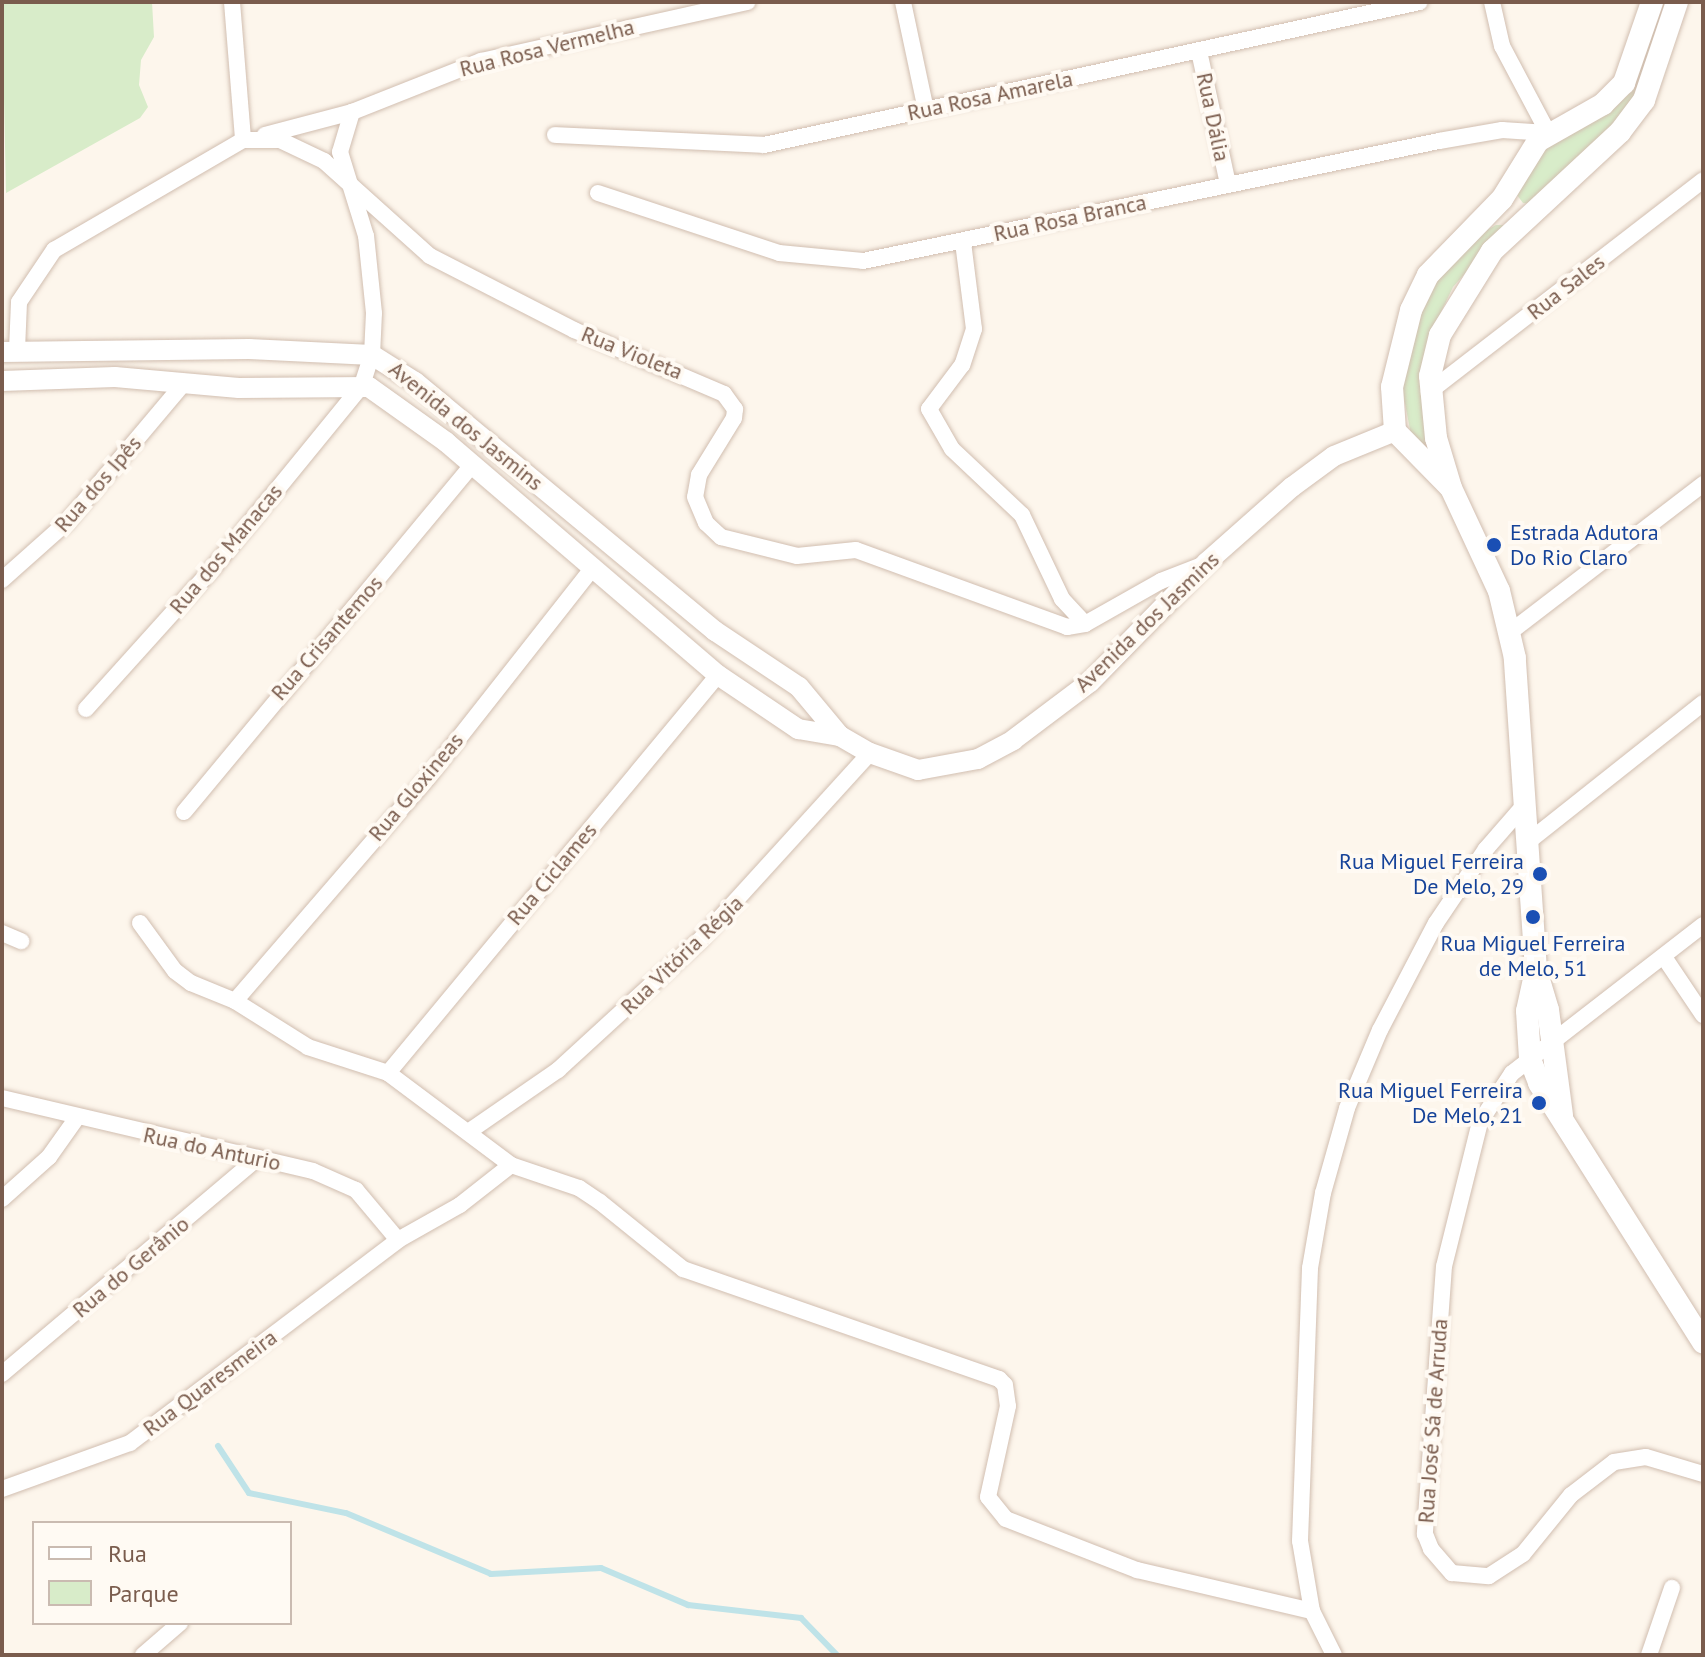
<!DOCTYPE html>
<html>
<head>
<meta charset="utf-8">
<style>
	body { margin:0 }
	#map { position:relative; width:1705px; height:1657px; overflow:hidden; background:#fdf6ec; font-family:"PT Sans",sans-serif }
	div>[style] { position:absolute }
	.green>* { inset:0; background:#d8ecc9 }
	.stream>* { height:6px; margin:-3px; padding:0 3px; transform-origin:3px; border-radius:3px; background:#bfe3e8 }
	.roads { filter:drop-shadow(0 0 2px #d1beb0) drop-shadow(0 0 2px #d1beb0) }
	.minor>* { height:16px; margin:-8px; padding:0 8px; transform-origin:8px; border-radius:8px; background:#fff }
	.tertiary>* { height:20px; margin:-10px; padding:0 10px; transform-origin:10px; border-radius:10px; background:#fff }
	.secondary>* { height:22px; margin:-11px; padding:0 11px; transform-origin:11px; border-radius:11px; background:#fff }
	.dots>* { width:22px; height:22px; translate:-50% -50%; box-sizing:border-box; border:4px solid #fffaf3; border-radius:50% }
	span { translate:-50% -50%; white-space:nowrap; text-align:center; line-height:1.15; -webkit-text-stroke:8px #fffaf3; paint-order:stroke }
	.street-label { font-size:22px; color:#7a5c4d }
	.transit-label { font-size:22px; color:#164399 }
	.left { translate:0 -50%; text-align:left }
	.right { translate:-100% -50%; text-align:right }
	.frame { position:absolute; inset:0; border:4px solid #7a5c4d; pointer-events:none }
	.legend { position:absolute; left:32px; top:1521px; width:260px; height:104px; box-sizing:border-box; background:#fffaf3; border:2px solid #cabbb1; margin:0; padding:10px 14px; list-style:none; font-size:24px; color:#7a5c4d }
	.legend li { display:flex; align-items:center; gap:16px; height:40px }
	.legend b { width:40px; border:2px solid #cabbb1 }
</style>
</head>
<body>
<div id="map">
	<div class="green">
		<div style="clip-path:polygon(2px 2px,152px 2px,154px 37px,141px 60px,139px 85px,148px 107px,140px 118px,6px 193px)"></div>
		<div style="clip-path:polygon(1660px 2px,1671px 2px,1655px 64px,1618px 124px,1532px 204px,1523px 203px,1517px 195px,1537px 157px,1555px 138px,1605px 109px)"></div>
		<div style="clip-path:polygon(1496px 225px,1503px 225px,1501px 233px,1453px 287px,1432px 331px,1428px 443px,1422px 448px,1413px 445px,1402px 388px,1424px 295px,1476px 236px)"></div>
	</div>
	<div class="stream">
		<div style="left:218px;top:1446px;width:56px;rotate:56.6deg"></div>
		<div style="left:249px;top:1493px;width:99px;rotate:11.7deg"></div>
		<div style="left:346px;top:1513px;width:157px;rotate:22.8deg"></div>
		<div style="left:491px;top:1574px;width:110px;rotate:-3.1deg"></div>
		<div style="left:601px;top:1568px;width:95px;rotate:23deg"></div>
		<div style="left:688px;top:1605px;width:114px;rotate:6.6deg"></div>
		<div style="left:801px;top:1618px;width:52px;rotate:45.8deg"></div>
	</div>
	<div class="roads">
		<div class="minor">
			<div style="left:232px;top:2px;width:138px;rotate:85.4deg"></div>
			<div style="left:903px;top:2px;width:110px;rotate:78deg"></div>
			<div style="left:1492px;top:2px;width:45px;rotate:77.2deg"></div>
			<div style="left:1502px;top:46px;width:98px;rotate:62.1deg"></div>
			<div style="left:1199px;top:51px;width:136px;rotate:77.7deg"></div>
			<div style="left:265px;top:135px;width:90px;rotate:-14.8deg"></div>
			<div style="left:555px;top:135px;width:209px;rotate:2.7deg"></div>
			<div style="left:764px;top:145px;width:671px;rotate:-12.3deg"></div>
			<div style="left:598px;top:193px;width:191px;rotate:18.3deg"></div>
			<div style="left:779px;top:253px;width:84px;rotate:5.4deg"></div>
			<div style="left:863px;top:261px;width:588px;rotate:-11.77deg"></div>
			<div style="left:1439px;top:141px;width:64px;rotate:-9.9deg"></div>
			<div style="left:1502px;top:130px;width:46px;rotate:3.7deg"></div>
			<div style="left:963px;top:242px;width:88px;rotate:82.8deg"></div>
			<div style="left:974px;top:329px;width:38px;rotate:108deg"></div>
			<div style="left:962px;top:365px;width:55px;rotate:126.9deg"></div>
			<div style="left:929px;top:409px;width:46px;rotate:60.1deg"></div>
			<div style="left:952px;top:449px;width:96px;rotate:43.3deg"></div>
			<div style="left:1022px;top:515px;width:93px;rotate:64.5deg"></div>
			<div style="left:1062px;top:599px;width:34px;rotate:47deg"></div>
			<div style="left:17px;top:350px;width:48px;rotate:-87.6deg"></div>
			<div style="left:19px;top:302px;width:63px;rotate:-56.1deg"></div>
			<div style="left:54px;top:250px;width:219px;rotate:-30.2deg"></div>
			<div style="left:243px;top:140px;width:37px"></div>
			<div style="left:280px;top:140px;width:49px;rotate:25.5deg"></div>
			<div style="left:324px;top:161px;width:142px;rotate:41.9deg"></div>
			<div style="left:430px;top:256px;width:162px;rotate:27.2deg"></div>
			<div style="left:574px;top:330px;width:163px;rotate:23.1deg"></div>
			<div style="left:724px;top:394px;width:19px;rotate:54deg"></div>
			<div style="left:735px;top:409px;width:9px;rotate:96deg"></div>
			<div style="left:734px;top:418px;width:67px;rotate:121.6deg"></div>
			<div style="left:699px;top:475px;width:22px;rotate:100deg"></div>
			<div style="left:695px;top:497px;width:28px;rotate:67deg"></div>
			<div style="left:706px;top:523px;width:21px;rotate:43deg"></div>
			<div style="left:721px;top:537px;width:78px;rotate:14deg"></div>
			<div style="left:797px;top:556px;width:59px;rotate:-5.8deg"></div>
			<div style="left:856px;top:550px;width:225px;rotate:20deg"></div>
			<div style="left:1067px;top:627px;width:18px;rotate:-9deg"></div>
			<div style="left:1085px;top:624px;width:87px;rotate:-29.5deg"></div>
			<div style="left:1161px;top:581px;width:47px;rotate:-21.1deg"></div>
			<div style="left:1429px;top:392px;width:346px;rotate:-37.7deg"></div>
			<div style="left:2px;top:580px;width:87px;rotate:-41.7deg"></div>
			<div style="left:67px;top:522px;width:182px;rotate:-49.9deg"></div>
			<div style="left:1509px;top:633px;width:245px;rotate:-37.5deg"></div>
			<div style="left:86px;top:709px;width:190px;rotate:-48deg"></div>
			<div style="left:213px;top:568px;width:236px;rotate:-50.8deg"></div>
			<div style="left:362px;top:385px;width:32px;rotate:-72deg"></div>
			<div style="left:372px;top:355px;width:42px;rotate:-87.3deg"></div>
			<div style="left:374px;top:313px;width:77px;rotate:-95.9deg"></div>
			<div style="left:366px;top:236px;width:88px;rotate:-107.2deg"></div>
			<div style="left:340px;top:152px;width:42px;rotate:-73.3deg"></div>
			<div style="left:352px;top:112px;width:139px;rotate:-21.6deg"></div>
			<div style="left:481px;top:61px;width:273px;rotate:-12.5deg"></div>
			<div style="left:184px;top:812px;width:451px;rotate:-50.3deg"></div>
			<div style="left:1529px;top:841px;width:222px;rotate:-38.4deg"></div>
			<div style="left:140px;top:923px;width:59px;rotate:53.9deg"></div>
			<div style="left:175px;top:971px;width:20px;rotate:37deg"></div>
			<div style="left:191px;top:983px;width:48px;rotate:22.2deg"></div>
			<div style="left:235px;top:1001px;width:86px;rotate:32.2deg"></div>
			<div style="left:308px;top:1047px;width:84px;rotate:18deg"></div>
			<div style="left:388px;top:1073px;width:154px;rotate:36.8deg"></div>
			<div style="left:511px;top:1165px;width:72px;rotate:18.7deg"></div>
			<div style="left:579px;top:1188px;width:25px;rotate:34deg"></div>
			<div style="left:600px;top:1202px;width:107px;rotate:38.9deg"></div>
			<div style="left:683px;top:1269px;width:335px;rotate:19.2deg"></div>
			<div style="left:999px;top:1379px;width:8px;rotate:45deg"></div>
			<div style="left:1005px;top:1385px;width:21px;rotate:82deg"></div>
			<div style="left:1008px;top:1406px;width:93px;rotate:102.4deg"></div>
			<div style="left:988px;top:1497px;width:28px;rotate:51deg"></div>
			<div style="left:1006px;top:1519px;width:141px;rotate:21.3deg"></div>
			<div style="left:1137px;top:1570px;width:180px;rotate:13.2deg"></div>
			<div style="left:1703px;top:925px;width:242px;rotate:142.2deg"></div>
			<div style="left:1512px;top:1073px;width:59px;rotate:123.1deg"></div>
			<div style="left:1480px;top:1122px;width:148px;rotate:104deg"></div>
			<div style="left:1444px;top:1266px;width:269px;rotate:94.1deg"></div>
			<div style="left:1425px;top:1534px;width:16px;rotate:68deg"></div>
			<div style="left:1431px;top:1549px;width:32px;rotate:49deg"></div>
			<div style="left:1452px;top:1573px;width:37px;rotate:5deg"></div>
			<div style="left:1489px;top:1576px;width:40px;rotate:-32.9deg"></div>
			<div style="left:1523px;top:1554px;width:76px;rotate:-50.9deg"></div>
			<div style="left:1571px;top:1495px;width:54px;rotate:-37.5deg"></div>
			<div style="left:1614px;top:1462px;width:32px;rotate:-9deg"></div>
			<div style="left:1646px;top:1457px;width:59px;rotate:16.6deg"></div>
			<div style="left:2px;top:933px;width:21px;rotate:23deg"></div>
			<div style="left:1664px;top:957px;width:70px;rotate:56.1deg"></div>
			<div style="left:235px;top:1001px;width:297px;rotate:-49.2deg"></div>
			<div style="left:429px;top:776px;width:263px;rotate:-51.8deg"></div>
			<div style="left:388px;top:1073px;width:517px;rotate:-50.34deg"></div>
			<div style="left:2px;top:1098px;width:319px;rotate:13.2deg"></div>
			<div style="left:313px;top:1171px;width:47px;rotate:23.8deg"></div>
			<div style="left:356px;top:1190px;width:65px;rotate:50deg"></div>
			<div style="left:471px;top:1130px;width:106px;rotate:-34.6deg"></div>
			<div style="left:558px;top:1070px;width:191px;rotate:-42.5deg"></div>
			<div style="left:699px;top:941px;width:254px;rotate:-47.7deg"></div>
			<div style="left:2px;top:1199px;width:63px;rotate:-41.8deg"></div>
			<div style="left:49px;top:1157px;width:47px;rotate:-54.6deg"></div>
			<div style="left:2px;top:1374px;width:335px;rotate:-40.2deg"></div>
			<div style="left:2px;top:1489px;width:136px;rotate:-19.8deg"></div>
			<div style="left:130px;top:1443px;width:336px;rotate:-37.1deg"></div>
			<div style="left:398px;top:1240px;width:71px;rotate:-29.4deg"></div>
			<div style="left:460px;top:1205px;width:65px;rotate:-38.1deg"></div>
			<div style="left:143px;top:1655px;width:49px;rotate:-40.9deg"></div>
			<div style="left:1334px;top:1655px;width:49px;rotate:-116.6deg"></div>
			<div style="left:1312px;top:1611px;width:71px;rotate:-99.7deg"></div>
			<div style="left:1300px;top:1541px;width:273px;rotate:-87.9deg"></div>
			<div style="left:1310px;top:1268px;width:76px;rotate:-80.2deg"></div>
			<div style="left:1323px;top:1193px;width:88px;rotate:-74.2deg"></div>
			<div style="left:1347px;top:1108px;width:85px;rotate:-67.1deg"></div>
			<div style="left:1380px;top:1030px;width:121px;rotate:-62.4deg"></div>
			<div style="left:1436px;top:923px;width:89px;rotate:-56deg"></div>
			<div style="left:1486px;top:849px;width:61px;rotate:-49deg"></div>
			<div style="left:1649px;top:1655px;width:71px;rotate:-71.1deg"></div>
		</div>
		<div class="tertiary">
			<div style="left:2px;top:352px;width:247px;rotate:-0.7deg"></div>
			<div style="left:249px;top:349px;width:123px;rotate:2.8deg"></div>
			<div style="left:372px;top:355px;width:51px;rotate:32.1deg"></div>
			<div style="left:415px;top:382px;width:390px;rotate:39.7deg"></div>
			<div style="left:715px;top:631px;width:101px;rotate:33.7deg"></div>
			<div style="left:799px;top:687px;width:64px;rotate:50.1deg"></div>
			<div style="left:2px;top:381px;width:113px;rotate:-2deg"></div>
			<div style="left:115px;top:377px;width:124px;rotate:5.1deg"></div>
			<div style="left:239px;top:388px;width:130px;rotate:-0.4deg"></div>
			<div style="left:369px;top:387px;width:95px;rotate:35.5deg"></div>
			<div style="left:446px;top:442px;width:358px;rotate:40.6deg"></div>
			<div style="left:718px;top:675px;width:97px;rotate:34deg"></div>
			<div style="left:798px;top:729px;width:43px;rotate:9.5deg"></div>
			<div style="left:840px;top:736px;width:34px;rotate:30deg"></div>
			<div style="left:870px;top:753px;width:51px;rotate:19.5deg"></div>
			<div style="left:918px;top:770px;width:61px;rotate:-10.4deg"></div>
			<div style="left:978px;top:759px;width:40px;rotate:-28deg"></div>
			<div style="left:1013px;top:740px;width:96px;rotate:-37deg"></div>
			<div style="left:1090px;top:682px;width:166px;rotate:-45.7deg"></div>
			<div style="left:1206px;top:563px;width:115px;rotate:-41.5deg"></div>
			<div style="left:1292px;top:487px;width:52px;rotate:-36.4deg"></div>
			<div style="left:1334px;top:456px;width:66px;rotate:-22.3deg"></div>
		</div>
		<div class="secondary">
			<div style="left:1450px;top:487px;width:78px;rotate:-134.5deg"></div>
			<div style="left:1395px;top:431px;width:44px;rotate:-93.9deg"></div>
			<div style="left:1392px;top:387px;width:79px;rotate:-76.1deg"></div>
			<div style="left:1411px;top:310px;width:39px;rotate:-64deg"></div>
			<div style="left:1428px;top:275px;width:106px;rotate:-45.8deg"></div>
			<div style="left:1502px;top:199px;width:68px;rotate:-58.2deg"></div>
			<div style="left:1538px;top:141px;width:75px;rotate:-29.6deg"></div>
			<div style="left:1603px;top:104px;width:30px;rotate:-45deg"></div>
			<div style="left:1624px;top:83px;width:86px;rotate:-70.9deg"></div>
			<div style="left:1536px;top:970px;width:42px;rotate:102.4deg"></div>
			<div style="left:1527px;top:1011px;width:48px;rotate:86.4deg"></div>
			<div style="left:1530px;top:1059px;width:26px;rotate:69deg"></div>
			<div style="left:1539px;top:1083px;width:307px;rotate:57.7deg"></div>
			<div style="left:1562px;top:1115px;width:106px;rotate:-97.6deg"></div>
			<div style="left:1548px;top:1010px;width:42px;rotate:-106.7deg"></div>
			<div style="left:1536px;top:970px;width:313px;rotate:-93.9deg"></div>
			<div style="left:1515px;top:658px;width:69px;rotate:-103.4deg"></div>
			<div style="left:1499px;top:591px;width:114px;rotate:-115deg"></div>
			<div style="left:1451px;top:488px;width:52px;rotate:-106.7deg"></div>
			<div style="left:1436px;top:438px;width:62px;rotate:-95.5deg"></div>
			<div style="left:1430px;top:376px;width:42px;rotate:-76.3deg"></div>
			<div style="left:1440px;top:335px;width:99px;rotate:-58.2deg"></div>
			<div style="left:1492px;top:251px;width:175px;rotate:-42.9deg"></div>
			<div style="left:1620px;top:132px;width:40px;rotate:-53deg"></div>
			<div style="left:1644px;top:100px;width:103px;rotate:-71.4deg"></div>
		</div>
	</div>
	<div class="dots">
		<div style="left:1494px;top:545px;background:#1a4fb4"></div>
		<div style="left:1540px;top:874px;background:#1a4fb4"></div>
		<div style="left:1533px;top:917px;background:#1a4fb4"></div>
		<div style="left:1539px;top:1103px;background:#1a4fb4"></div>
	</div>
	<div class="street-label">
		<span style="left:547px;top:48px;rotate:-14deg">Rua Rosa Vermelha</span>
		<span style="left:990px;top:96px;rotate:-12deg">Rua Rosa Amarela</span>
		<span style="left:1213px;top:117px;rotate:78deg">Rua Dália</span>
		<span style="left:1070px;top:218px;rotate:-12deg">Rua Rosa Branca</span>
		<span style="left:1566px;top:287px;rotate:-38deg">Rua Sales</span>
		<span style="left:632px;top:353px;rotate:22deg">Rua Violeta</span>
		<span style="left:466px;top:426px;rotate:39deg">Avenida dos Jasmins</span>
		<span style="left:98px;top:484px;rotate:-49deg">Rua dos Ipês</span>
		<span style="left:226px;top:549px;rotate:-50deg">Rua dos Manacas</span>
		<span style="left:1147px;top:622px;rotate:-44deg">Avenida dos Jasmins</span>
		<span style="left:327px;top:638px;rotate:-49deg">Rua Crisantemos</span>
		<span style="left:416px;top:787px;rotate:-50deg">Rua Gloxineas</span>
		<span style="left:552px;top:874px;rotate:-50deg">Rua Ciclames</span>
		<span style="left:682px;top:955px;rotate:-44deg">Rua Vitória Régia</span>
		<span style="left:212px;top:1149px;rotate:12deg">Rua do Anturio</span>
		<span style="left:131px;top:1267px;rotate:-40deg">Rua do Gerânio</span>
		<span style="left:210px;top:1383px;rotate:-37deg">Rua Quaresmeira</span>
		<span style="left:1433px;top:1421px;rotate:-86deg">Rua José Sá de Arruda</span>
	</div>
	<div class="transit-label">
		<span class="left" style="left:1510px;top:545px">Estrada Adutora<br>Do Rio Claro</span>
		<span class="right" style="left:1524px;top:874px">Rua Miguel Ferreira<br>De Melo, 29</span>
		<span style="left:1533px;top:956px">Rua Miguel Ferreira<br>de Melo, 51</span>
		<span class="right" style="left:1523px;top:1103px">Rua Miguel Ferreira<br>De Melo, 21</span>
	</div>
	<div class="frame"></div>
	<ul class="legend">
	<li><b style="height:10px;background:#fff"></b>Rua</li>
	<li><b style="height:22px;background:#d8ecc9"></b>Parque</li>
	</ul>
</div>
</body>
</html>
